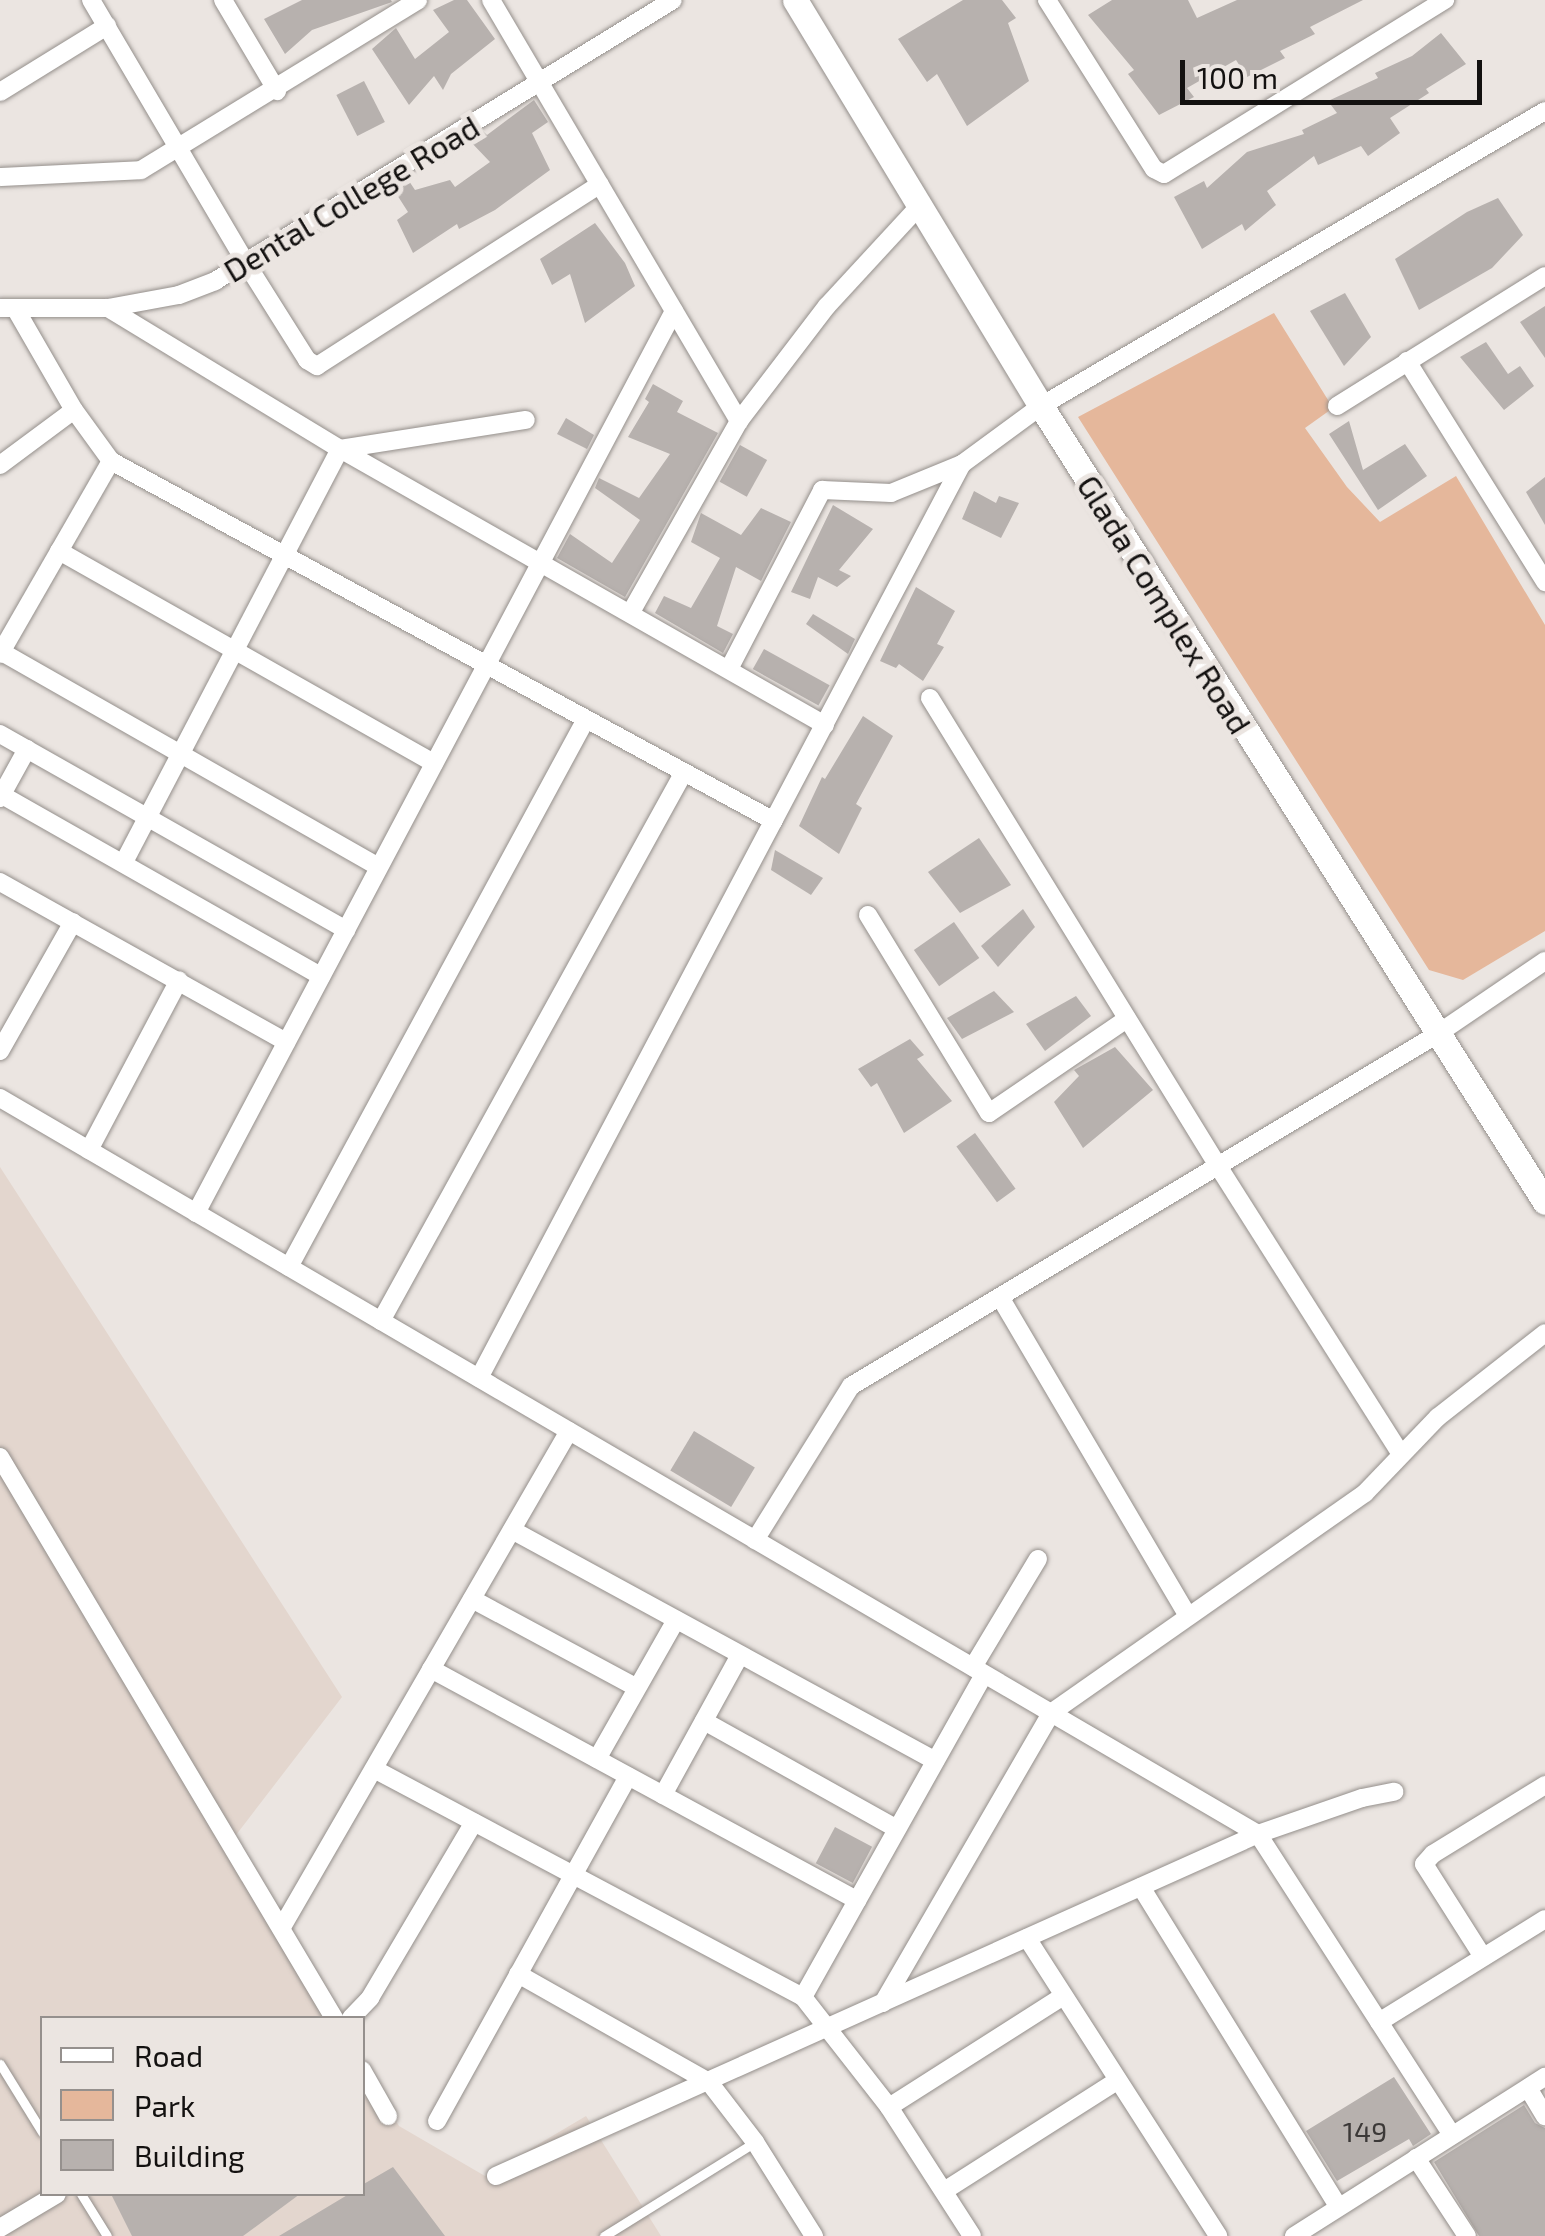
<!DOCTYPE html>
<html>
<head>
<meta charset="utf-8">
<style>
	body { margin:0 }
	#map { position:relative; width:1545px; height:2236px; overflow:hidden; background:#ebe5e1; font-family:"Exo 2",sans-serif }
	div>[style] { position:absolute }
	.built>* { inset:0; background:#e3d6ce }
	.green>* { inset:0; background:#e5b79b }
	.building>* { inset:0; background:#b7b1ae; transform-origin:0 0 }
	.roads { filter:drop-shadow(0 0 2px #948f8b) drop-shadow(0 0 2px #948f8b) }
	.lane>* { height:9px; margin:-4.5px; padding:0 4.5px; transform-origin:4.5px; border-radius:4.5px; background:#fff }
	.street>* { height:18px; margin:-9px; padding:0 9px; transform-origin:9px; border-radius:9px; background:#fff }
	.secondary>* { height:25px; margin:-12.5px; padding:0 12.5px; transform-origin:12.5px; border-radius:12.5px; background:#fff }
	span { translate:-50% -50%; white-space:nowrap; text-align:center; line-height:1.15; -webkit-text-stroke:10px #ebe5e1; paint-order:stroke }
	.number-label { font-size:28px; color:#3c3938 }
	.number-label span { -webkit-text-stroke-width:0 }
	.street-label { font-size:32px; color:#131110 }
	.legend { position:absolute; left:40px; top:2016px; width:325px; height:180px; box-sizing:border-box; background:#ebe5e1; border:2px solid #95908d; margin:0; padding:12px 18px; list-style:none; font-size:30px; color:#131110 }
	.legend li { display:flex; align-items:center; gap:20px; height:50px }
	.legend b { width:50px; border:2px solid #95908d }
	.scale { position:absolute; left:1180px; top:60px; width:302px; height:45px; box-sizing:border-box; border:5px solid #131110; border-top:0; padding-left:12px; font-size:30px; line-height:35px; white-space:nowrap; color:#131110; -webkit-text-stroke:8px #ebe5e1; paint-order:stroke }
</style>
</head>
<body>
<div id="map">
	<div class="built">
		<div style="clip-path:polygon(0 1167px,342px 1697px,226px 1848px,332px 2018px,42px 2018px,42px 2194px,362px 2194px,363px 2067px,399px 2126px,485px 2176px,586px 2116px,661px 2236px,0 2236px)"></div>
	</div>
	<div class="green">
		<div style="clip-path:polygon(1274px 313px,1333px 408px,1305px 428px,1347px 487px,1380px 522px,1456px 476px,1545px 625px,1545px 931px,1463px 980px,1429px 970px,1078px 417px)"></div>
	</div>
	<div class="building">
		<div style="clip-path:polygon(302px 0,391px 0,392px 2px,312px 30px,285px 54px,264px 19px)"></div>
		<div style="clip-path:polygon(454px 0,467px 0,495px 39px,451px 74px,443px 90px,434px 76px,409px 105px,372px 49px,396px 28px,415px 59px,449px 32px,433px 10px)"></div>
		<div style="clip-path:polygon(963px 0,1002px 0,1016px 18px,1008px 23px,1029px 81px,967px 126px,937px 74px,927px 82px,898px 39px)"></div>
		<div style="clip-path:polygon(1112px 0,1188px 0,1197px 18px,1237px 0,1363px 0,1310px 27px,1315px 34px,1280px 51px,1285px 58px,1247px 77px,1236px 60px,1187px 88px,1194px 97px,1159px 115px,1128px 74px,1134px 70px,1088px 15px)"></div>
		<div style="clip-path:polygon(1441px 33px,1466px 64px,1426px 89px,1429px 93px,1390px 118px,1400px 133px,1368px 156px,1361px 146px,1318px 165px,1314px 156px,1267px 191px,1276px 205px,1245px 231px,1242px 224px,1202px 249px,1174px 197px,1204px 181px,1207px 188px,1247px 152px,1304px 134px,1302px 130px,1337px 113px,1328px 101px,1378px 78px,1375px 73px,1412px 56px)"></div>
		<div style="left:364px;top:81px;width:46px;height:31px;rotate:63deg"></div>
		<div style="clip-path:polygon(534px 100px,548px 122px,532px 133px,550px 170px,495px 210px,459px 229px,457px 224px,413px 253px,397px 220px,408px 212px,392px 187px,407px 178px,415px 190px,450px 180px,455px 187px,490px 162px,469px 140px,483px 131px,487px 135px)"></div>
		<div style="clip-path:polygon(1498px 198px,1523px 235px,1492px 268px,1419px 310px,1395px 259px,1467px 212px)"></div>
		<div style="clip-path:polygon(595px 223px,625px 263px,635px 286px,585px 323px,570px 274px,552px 285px,540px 259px)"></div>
		<div style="clip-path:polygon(1345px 293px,1371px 337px,1344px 366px,1310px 311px)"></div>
		<div style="clip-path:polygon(1545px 306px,1545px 358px,1520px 322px)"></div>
		<div style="clip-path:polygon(1486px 342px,1508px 374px,1520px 366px,1534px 386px,1504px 410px,1460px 357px)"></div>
		<div style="clip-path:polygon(653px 384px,683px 401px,677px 412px,718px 433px,625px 597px,557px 558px,570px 534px,612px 563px,640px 520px,595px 488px,599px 478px,639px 498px,670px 454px,628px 437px,649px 402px,645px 399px)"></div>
		<div style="clip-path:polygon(566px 418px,594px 435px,587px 449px,557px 434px)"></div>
		<div style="clip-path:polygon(1349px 421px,1363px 470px,1405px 444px,1427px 476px,1378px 510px,1329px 434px)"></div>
		<div style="left:740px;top:445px;width:31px;height:42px;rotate:29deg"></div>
		<div style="clip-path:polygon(1545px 477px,1545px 525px,1526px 492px)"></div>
		<div style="clip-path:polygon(974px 491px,996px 503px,999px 496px,1019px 503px,1001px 538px,962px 519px)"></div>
		<div style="clip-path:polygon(833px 505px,873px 529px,839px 570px,851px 576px,837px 587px,818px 577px,810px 599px,791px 592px)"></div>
		<div style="clip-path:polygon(761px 508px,791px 522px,761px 581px,736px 567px,717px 626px,733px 634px,723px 653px,655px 613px,664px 596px,691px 608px,720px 558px,691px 542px,701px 513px,741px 535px)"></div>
		<div style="clip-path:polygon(916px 587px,955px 611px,937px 644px,944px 647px,923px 681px,899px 664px,896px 668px,880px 661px)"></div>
		<div style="clip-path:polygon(813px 614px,855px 639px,848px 654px,806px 624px)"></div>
		<div style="left:764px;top:649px;width:75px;height:23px;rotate:29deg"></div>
		<div style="clip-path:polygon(863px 716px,893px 736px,856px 804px,862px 808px,839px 854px,799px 826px,822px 777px,825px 779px)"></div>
		<div style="clip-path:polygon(979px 838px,1011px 885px,960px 913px,928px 872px)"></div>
		<div style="clip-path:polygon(775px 850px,823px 878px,811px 895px,771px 870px)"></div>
		<div style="clip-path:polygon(1023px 909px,1035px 927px,998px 967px,981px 946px)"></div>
		<div style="left:954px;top:922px;width:44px;height:49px;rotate:55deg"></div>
		<div style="clip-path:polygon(994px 991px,1014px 1012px,962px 1039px,947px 1018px)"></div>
		<div style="clip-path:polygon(1076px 996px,1091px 1016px,1045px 1051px,1026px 1024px)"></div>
		<div style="clip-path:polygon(910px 1039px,924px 1055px,917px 1059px,952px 1101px,904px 1133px,877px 1083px,871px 1087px,858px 1069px)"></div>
		<div style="clip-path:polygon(1115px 1047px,1153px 1090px,1083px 1148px,1054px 1102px,1079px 1076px,1074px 1070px)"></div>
		<div style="left:975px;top:1133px;width:69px;height:23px;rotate:54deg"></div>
		<div style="left:694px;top:1431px;width:71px;height:46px;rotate:31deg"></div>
		<div style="left:835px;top:1827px;width:42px;height:41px;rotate:28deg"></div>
		<div style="clip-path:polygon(1394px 2077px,1431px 2134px,1413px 2146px,1409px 2139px,1337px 2181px,1306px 2131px)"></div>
		<div style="clip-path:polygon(1524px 2105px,1535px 2123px,1545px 2128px,1545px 2236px,1479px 2236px,1434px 2162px)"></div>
		<div style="clip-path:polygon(393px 2167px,445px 2236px,279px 2236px,349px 2194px,362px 2194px,362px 2185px)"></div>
		<div style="clip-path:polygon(111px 2194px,300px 2194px,243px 2236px,132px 2236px)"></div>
	</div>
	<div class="roads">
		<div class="lane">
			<div style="left:0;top:2064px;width:80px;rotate:58.3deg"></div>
			<div style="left:81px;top:2194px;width:49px;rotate:58.2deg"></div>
			<div style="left:604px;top:2236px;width:178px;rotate:-31.9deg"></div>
		</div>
		<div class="street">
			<div style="left:91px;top:0;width:305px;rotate:59.5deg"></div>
			<div style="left:246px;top:263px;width:115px;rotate:57.8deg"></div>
			<div style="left:307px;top:360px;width:12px;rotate:31deg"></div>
			<div style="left:317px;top:366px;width:336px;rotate:-32.7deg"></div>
			<div style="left:223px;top:0;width:106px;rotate:59.3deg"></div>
			<div style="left:491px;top:0;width:489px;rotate:59.5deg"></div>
			<div style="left:1047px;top:0;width:200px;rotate:57.7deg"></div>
			<div style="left:1154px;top:169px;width:11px;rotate:27deg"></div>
			<div style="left:1164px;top:174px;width:331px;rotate:-31.8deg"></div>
			<div style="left:0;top:92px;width:126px;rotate:-31.7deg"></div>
			<div style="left:0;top:177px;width:141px;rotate:-2.8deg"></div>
			<div style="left:141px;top:170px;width:325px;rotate:-31.5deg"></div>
			<div style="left:0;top:308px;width:108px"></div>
			<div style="left:108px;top:308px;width:72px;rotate:-10.4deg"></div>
			<div style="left:179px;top:295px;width:39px;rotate:-21deg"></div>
			<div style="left:215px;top:281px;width:537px;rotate:-31.53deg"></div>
			<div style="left:15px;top:308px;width:118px;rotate:60deg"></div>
			<div style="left:74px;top:410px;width:63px;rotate:54deg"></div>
			<div style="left:111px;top:461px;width:754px;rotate:28.5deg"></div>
			<div style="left:108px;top:308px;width:271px;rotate:31.3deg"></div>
			<div style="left:340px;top:449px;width:558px;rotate:29.64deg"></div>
			<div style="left:1407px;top:361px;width:261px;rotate:58deg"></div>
			<div style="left:1337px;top:406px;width:245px;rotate:-32deg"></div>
			<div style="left:340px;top:449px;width:188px;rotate:-8.9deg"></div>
			<div style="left:0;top:465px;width:92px;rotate:-36.6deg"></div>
			<div style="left:59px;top:551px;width:431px;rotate:29.5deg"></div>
			<div style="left:631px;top:612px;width:219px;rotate:-60.5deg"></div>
			<div style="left:739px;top:421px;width:145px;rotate:-52.6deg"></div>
			<div style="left:827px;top:306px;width:139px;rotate:-47.3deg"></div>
			<div style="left:0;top:651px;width:436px;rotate:29.7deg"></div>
			<div style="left:0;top:654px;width:223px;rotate:-60.1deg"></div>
			<div style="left:729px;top:669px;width:202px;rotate:-62.5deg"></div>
			<div style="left:822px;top:490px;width:69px;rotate:2.5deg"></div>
			<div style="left:891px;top:493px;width:77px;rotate:-22.2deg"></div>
			<div style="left:962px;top:464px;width:98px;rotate:-36.3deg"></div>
			<div style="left:1041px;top:406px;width:584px;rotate:-30.34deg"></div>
			<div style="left:930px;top:698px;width:550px;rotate:58.39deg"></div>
			<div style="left:1218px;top:1166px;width:341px;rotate:57.6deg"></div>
			<div style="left:0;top:734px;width:398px;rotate:29.5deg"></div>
			<div style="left:2px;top:795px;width:367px;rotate:29.6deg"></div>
			<div style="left:0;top:798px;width:56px;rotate:-61.1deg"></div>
			<div style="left:124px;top:862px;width:466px;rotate:-62.4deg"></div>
			<div style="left:0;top:882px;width:328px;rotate:29.2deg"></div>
			<div style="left:868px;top:915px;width:232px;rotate:58.6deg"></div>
			<div style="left:989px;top:1113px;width:167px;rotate:-34.3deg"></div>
			<div style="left:0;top:1051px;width:148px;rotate:-60.5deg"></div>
			<div style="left:0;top:1098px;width:1457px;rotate:30.33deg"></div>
			<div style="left:1258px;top:1834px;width:358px;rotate:57.2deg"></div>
			<div style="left:89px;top:1150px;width:192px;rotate:-62.1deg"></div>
			<div style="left:196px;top:1213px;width:1021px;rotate:-62.08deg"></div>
			<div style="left:289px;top:1267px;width:623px;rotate:-61.54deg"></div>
			<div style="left:1000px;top:1297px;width:370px;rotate:59.5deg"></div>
			<div style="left:381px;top:1321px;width:627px;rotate:-61.11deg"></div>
			<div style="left:479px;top:1378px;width:1034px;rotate:-62.15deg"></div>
			<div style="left:0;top:1457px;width:653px;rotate:59.23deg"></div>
			<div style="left:512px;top:1530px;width:482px;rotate:28.6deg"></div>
			<div style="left:755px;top:1540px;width:181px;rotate:-58.1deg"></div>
			<div style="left:851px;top:1386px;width:682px;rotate:-30.96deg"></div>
			<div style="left:1436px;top:1035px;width:132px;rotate:-34.2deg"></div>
			<div style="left:472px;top:1599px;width:187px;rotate:28.3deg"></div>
			<div style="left:973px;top:1667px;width:126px;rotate:-59deg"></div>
			<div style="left:431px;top:1669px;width:485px;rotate:28.5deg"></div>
			<div style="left:704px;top:1721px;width:221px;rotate:29.2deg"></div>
			<div style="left:597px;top:1759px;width:160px;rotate:-60.4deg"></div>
			<div style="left:374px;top:1769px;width:486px;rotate:28deg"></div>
			<div style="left:803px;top:1997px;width:140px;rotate:52deg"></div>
			<div style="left:889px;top:2107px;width:153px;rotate:57.2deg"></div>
			<div style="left:663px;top:1795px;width:160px;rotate:-61.2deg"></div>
			<div style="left:1141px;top:1887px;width:376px;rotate:58.3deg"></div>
			<div style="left:282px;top:1927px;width:573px;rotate:-59.95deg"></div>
			<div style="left:1027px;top:1938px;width:354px;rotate:57.3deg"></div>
			<div style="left:1483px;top:1957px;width:110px;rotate:-122.4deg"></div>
			<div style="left:1424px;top:1864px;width:13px;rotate:-48deg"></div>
			<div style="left:1433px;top:1854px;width:132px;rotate:-31.6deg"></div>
			<div style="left:518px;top:1974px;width:219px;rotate:29.5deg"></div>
			<div style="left:709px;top:2082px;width:76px;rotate:52.5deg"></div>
			<div style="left:755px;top:2142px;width:111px;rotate:57.9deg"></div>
			<div style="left:803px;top:1997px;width:370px;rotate:-60.7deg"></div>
			<div style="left:883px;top:2003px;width:335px;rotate:-59.9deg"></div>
			<div style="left:1051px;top:1713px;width:383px;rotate:-35deg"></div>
			<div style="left:1365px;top:1493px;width:105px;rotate:-46.2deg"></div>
			<div style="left:1438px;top:1417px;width:136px;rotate:-38.1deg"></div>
			<div style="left:351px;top:2018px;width:28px;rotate:-46deg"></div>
			<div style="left:370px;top:1998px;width:204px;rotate:-59.4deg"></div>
			<div style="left:1379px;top:2022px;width:195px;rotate:-31.8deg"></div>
			<div style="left:362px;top:2070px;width:53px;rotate:60.5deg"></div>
			<div style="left:1528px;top:2088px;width:33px;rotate:59deg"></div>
			<div style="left:889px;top:2107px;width:206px;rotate:-32.5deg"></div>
			<div style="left:437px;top:2121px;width:394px;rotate:-61deg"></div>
			<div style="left:1416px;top:2158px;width:93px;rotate:56.8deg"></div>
			<div style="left:496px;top:2176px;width:835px;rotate:-24.17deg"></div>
			<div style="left:1258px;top:1834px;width:110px;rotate:-19.1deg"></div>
			<div style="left:1362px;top:1798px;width:33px;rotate:-11deg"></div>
			<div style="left:944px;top:2191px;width:206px;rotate:-32.5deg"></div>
			<div style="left:0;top:2228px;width:66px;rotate:-30.8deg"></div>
			<div style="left:1294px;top:2236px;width:297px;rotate:-32.4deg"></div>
		</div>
		<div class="secondary">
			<div style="left:795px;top:0;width:475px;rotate:58.8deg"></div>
			<div style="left:1041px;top:406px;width:942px;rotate:57.66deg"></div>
		</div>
	</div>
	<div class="number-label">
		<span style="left:1365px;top:2131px">149</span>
	</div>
	<div class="street-label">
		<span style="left:351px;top:198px;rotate:-31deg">Dental College Road</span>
		<span style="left:1165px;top:604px;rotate:58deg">Glada Complex Road</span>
	</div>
	<ul class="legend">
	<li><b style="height:12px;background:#fff"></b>Road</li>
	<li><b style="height:28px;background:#e5b79b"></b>Park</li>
	<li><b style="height:28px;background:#b7b1ae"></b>Building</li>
	</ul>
	<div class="scale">100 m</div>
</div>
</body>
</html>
